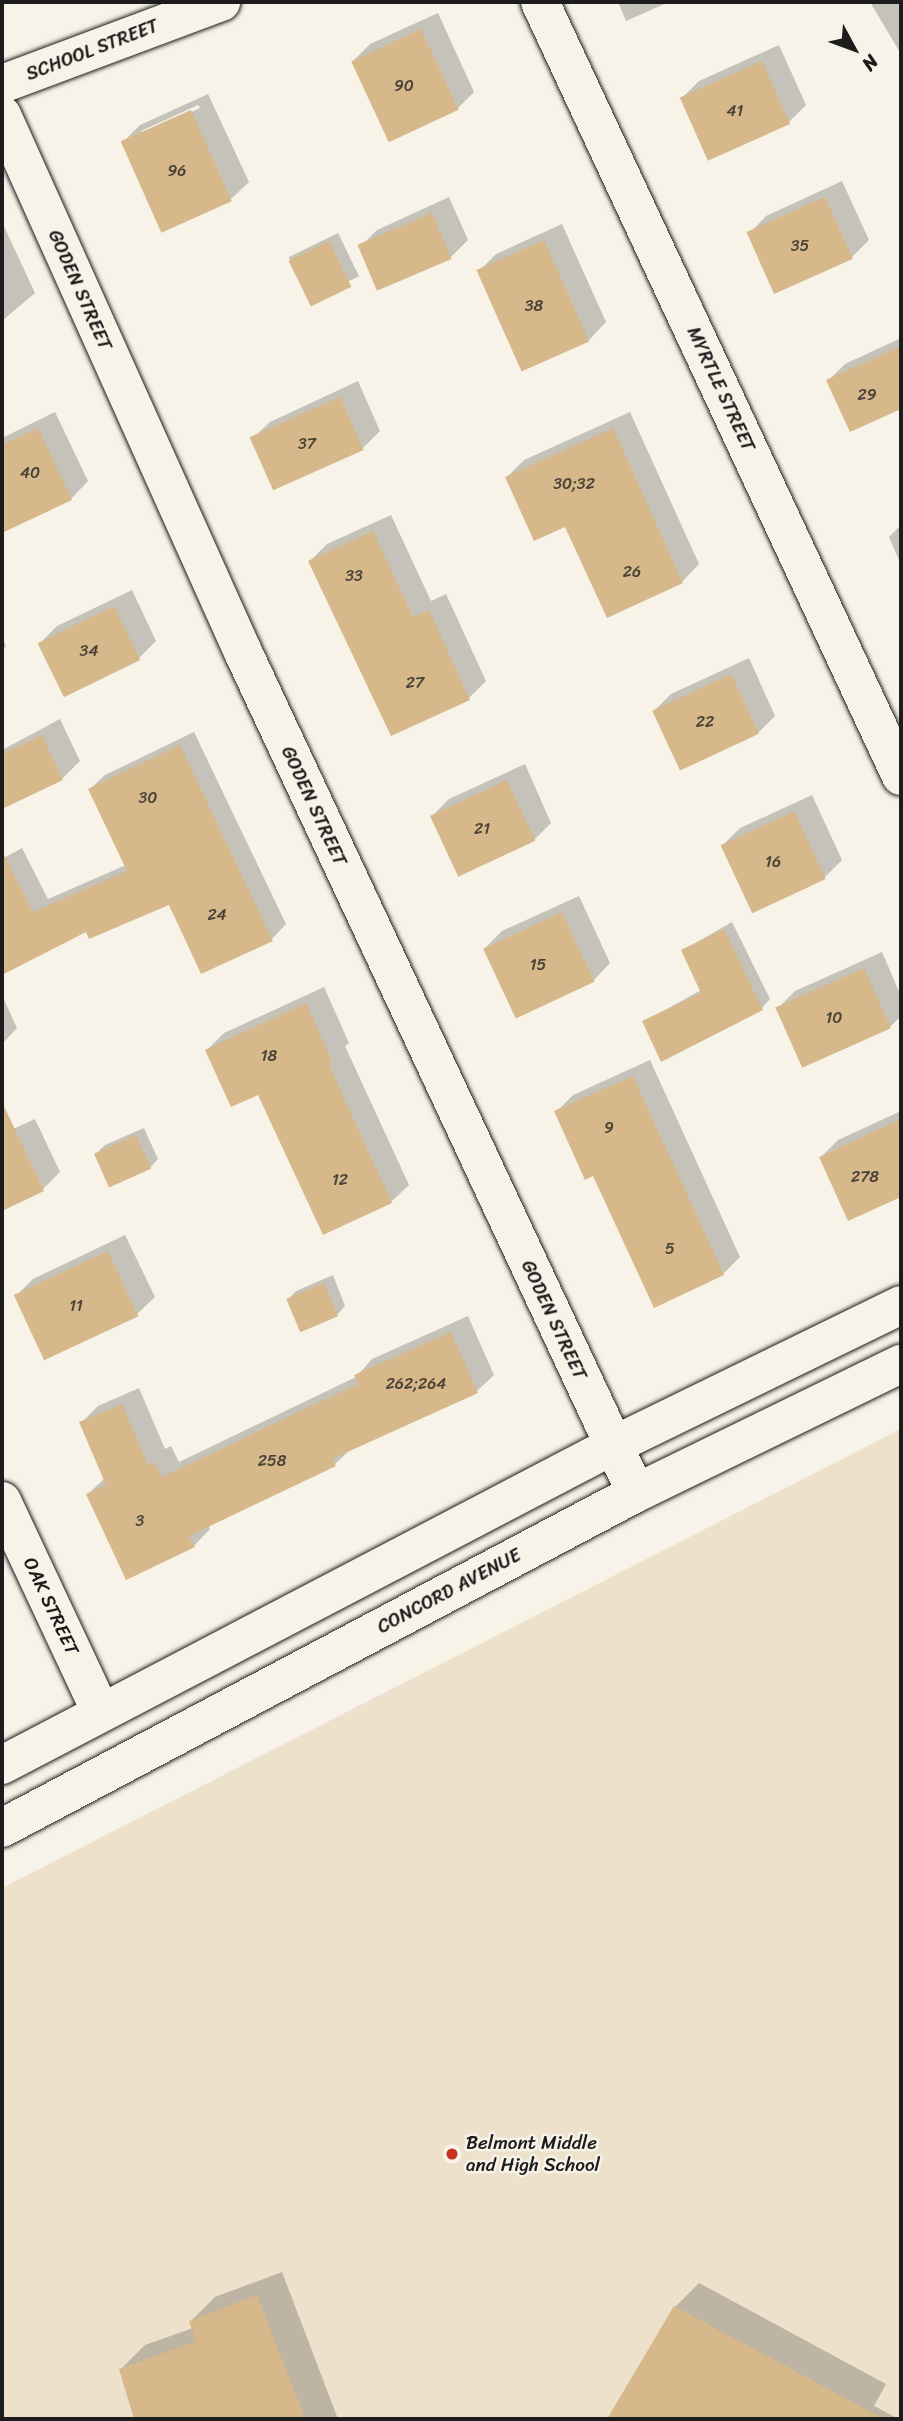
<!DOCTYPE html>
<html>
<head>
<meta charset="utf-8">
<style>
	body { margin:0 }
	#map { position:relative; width:903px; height:2421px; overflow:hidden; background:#f7f3e8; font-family:Sriracha,sans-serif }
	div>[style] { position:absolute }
	.built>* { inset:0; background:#ede1cc }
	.shadow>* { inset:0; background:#0003; transform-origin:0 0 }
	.building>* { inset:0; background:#d6b88a; transform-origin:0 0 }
	.roads { filter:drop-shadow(0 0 2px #1c1c1c) drop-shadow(0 0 2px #1c1c1c) }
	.minor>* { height:38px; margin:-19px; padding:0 19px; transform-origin:19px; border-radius:19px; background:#f7f3e8 }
	.major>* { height:38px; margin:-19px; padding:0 19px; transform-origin:19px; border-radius:19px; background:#f7f3e8 }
	.dots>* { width:19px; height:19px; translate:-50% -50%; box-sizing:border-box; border:4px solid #f7f3e8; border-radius:50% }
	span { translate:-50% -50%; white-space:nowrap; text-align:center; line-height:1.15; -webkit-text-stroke:5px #f7f3e8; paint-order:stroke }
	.number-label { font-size:16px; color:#4a4338 }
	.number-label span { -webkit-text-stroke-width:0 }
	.street-label { font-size:19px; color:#1c1c1c }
	.poi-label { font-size:19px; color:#1c1c1c }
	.left { translate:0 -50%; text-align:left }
	.frame { position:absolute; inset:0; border:4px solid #1c1c1c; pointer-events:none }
	.north { position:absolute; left:819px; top:14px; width:70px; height:70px; -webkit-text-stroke:5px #f7f3e8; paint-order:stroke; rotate:131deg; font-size:19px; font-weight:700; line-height:28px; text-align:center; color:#1c1c1c }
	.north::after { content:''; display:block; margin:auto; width:24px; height:32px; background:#1c1c1c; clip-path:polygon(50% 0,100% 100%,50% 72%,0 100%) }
</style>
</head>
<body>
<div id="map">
	<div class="built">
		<div style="clip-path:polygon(901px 1429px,901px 2419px,2px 2419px,2px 1888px)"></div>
	</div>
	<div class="shadow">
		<div style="clip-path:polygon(618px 2px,669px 2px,626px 21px)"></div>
		<div style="clip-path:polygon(870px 2px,901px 2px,901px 54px)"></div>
		<div style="clip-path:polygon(438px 13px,474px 92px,457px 109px,353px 61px,370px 44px)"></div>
		<div style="clip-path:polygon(779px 45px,806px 105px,789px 122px,682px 98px,699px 81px)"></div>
		<div style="clip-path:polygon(evenodd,208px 94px,249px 182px,231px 199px,163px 230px,123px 142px,140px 125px,208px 94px,198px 105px,200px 108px,141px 135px,141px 131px,198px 105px)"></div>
		<div style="clip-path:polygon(842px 181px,869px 240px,852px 257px,749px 234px,766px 216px)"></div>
		<div style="clip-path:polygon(449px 197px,468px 240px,451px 257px,360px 247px,377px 230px)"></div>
		<div style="clip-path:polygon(2px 222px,35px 293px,2px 321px)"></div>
		<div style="clip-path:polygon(562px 224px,606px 322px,589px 340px,479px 271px,496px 254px)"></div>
		<div style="left:338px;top:233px;width:48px;height:55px;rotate:64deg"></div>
		<div style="clip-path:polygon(901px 338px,901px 407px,851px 430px,828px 381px,845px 364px)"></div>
		<div style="clip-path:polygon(358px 381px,380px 431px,363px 448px,252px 439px,270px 422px)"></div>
		<div style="clip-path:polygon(55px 412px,88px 481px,71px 499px,2px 531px,2px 438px)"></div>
		<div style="clip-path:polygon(630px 412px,699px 564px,682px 582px,566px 525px,507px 477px,524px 460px)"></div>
		<div style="clip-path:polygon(391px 515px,431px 601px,446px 594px,486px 681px,469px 698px,310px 561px,327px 544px)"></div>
		<div style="clip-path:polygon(901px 525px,901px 565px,889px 537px)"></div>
		<div style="clip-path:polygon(132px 590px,156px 641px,139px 658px,40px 643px,57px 626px)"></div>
		<div style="clip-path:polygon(2px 636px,6px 646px,2px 651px)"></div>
		<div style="clip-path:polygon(749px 658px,775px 716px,758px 733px,654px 711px,671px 694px)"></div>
		<div style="clip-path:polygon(60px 719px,80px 761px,62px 779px,12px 803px,2px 781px,2px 750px)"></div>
		<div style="clip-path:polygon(194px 732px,286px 924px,272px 939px,170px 902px,87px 929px,9px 970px,2px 956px,2px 859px,22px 848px,48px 899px,126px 865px,90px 789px,105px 775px)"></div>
		<div style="clip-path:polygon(525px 764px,551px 823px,534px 840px,432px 816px,449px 799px)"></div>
		<div style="clip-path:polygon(812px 795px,842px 860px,824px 878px,753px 910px,723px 845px,740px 828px)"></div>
		<div style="clip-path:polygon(579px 896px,610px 963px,593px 981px,485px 948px,502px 931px)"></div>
		<div style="clip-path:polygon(732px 922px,770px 999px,762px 1008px,644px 1022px,701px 990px,683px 950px)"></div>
		<div style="clip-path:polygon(882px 952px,901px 996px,901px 1016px,890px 1027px,778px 1008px,795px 991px)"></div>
		<div style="clip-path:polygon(324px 987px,349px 1043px,345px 1046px,409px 1185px,391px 1202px,207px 1050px,224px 1033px)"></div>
		<div style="clip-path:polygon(2px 995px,17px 1028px,2px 1044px)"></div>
		<div style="clip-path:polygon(650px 1060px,740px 1257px,723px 1274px,594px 1173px,556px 1112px,573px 1095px)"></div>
		<div style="clip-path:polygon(901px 1111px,901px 1195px,849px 1219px,821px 1157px,838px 1140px)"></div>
		<div style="clip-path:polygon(35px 1119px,60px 1172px,43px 1189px,2px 1209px,2px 1128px,10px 1124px,13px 1129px)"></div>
		<div style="clip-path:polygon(144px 1128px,158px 1159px,150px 1168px,96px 1154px,105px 1145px)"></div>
		<div style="clip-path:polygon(125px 1235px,155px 1297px,137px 1314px,45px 1358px,16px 1296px,33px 1279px)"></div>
		<div style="clip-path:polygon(333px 1275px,345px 1306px,337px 1315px,288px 1299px,296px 1291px)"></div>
		<div style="clip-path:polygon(468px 1316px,494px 1375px,477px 1391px,352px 1448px,334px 1465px,208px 1525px,210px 1529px,194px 1546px,88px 1494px,105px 1478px,81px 1423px,98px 1406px,139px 1388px,165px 1449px,171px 1446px,179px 1462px,356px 1377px,372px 1359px)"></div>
		<div style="clip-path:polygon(282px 2272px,338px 2419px,136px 2419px,121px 2369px,145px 2345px,193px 2328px,191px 2321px,215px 2297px)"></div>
		<div style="clip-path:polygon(699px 2283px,886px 2384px,874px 2406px,899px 2419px,609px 2419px,675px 2307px)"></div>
	</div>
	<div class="building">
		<div style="left:421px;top:29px;width:89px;height:77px;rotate:65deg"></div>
		<div style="left:762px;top:61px;width:69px;height:90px;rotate:66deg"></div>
		<div style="left:191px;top:110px;width:100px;height:77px;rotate:66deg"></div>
		<div style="left:825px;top:197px;width:68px;height:86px;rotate:66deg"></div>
		<div style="left:432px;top:213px;width:50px;height:81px;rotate:67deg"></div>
		<div style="left:544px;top:240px;width:111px;height:74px;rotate:66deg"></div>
		<div style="left:329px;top:241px;width:51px;height:45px;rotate:64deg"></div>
		<div style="clip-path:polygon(901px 346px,901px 409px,850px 432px,826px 380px)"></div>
		<div style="left:340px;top:397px;width:58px;height:99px;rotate:66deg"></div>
		<div style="clip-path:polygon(38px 428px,72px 500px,2px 533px,2px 445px)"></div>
		<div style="clip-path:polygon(613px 428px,683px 583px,607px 618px,565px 527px,534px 541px,505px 477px)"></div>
		<div style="clip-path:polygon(373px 531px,413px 617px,429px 610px,470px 700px,391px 736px,308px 561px)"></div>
		<div style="left:114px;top:606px;width:60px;height:85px;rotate:64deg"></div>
		<div style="left:731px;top:674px;width:66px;height:87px;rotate:65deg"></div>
		<div style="clip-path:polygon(42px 735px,63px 780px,2px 809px,2px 754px)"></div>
		<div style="clip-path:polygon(180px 745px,273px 941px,201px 974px,169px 905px,89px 939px,86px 932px,2px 975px,2px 851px,33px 912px,127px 871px,88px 789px)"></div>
		<div style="left:507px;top:780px;width:67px;height:85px;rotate:65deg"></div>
		<div style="left:794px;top:811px;width:75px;height:81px;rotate:65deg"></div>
		<div style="left:562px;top:912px;width:77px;height:87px;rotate:65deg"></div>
		<div style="clip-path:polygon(724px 929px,763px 1010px,661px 1062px,642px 1021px,701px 993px,681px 950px)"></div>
		<div style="left:864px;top:968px;width:66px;height:97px;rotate:66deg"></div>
		<div style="clip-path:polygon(306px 1003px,332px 1061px,328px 1063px,392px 1203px,323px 1235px,258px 1095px,231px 1107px,205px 1050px)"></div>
		<div style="clip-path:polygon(633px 1076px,724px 1275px,654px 1308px,593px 1176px,585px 1180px,554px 1111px)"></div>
		<div style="clip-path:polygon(2px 1102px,44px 1191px,2px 1211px)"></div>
		<div style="clip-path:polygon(901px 1119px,901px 1197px,848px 1221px,819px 1157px)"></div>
		<div style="left:136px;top:1135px;width:37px;height:46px;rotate:66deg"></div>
		<div style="left:108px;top:1251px;width:72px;height:104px;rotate:65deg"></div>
		<div style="left:324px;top:1283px;width:36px;height:41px;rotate:67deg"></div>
		<div style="clip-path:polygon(451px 1332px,478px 1393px,332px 1459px,336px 1466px,189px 1536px,195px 1547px,126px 1580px,86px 1494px,106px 1485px,79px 1422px,122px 1404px,148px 1465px,154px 1462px,162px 1477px,358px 1384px,354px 1375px)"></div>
		<div style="clip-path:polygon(257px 2295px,305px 2419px,134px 2419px,119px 2369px,196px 2341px,189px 2321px)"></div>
		<div style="clip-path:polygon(674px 2306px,884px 2419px,607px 2419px)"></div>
	</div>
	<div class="roads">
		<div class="minor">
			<div style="left:540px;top:2px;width:854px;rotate:65deg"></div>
			<div style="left:2px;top:84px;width:234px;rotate:-20.5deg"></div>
			<div style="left:2px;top:115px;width:589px;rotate:65.83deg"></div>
			<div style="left:243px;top:652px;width:928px;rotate:64.95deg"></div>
			<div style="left:2px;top:1501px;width:233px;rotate:64.9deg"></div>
		</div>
		<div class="major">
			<div style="left:2px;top:1765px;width:691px;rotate:-27.6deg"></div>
			<div style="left:614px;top:1445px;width:319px;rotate:-26deg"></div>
			<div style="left:2px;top:1828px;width:717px;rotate:-27.85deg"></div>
			<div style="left:636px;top:1493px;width:295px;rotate:-26deg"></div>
		</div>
	</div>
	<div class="dots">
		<div style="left:452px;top:2154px;background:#c8321e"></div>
	</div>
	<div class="number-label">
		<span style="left:404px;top:86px">90</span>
		<span style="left:735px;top:111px">41</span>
		<span style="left:177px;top:171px">96</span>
		<span style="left:800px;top:246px">35</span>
		<span style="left:534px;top:306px">38</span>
		<span style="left:867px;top:395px">29</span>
		<span style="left:307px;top:444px">37</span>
		<span style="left:30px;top:473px">40</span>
		<span style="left:574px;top:484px">30;32</span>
		<span style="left:632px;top:572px">26</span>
		<span style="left:354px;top:576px">33</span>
		<span style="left:89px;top:651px">34</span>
		<span style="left:415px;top:683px">27</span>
		<span style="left:705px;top:722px">22</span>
		<span style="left:148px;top:798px">30</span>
		<span style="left:482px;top:829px">21</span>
		<span style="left:773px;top:862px">16</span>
		<span style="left:217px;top:915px">24</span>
		<span style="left:538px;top:965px">15</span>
		<span style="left:834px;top:1018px">10</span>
		<span style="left:269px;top:1056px">18</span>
		<span style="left:609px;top:1128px">9</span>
		<span style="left:865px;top:1177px">278</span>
		<span style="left:340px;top:1180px">12</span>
		<span style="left:670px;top:1249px">5</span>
		<span style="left:76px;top:1306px">11</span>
		<span style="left:416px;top:1384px">262;264</span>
		<span style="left:272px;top:1461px">258</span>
		<span style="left:140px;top:1521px">3</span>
	</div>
	<div class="street-label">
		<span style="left:92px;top:50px;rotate:-21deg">SCHOOL STREET</span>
		<span style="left:80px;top:290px;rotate:66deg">GODEN STREET</span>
		<span style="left:721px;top:389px;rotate:65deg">MYRTLE STREET</span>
		<span style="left:314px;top:806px;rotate:65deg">GODEN STREET</span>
		<span style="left:554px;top:1320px;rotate:65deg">GODEN STREET</span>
		<span style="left:449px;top:1591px;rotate:-28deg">CONCORD AVENUE</span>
		<span style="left:51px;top:1606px;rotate:65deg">OAK STREET</span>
	</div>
	<div class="poi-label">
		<span class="left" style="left:466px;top:2154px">Belmont Middle<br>and High School</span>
	</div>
	<div class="frame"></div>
	<div class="north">N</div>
</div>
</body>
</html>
